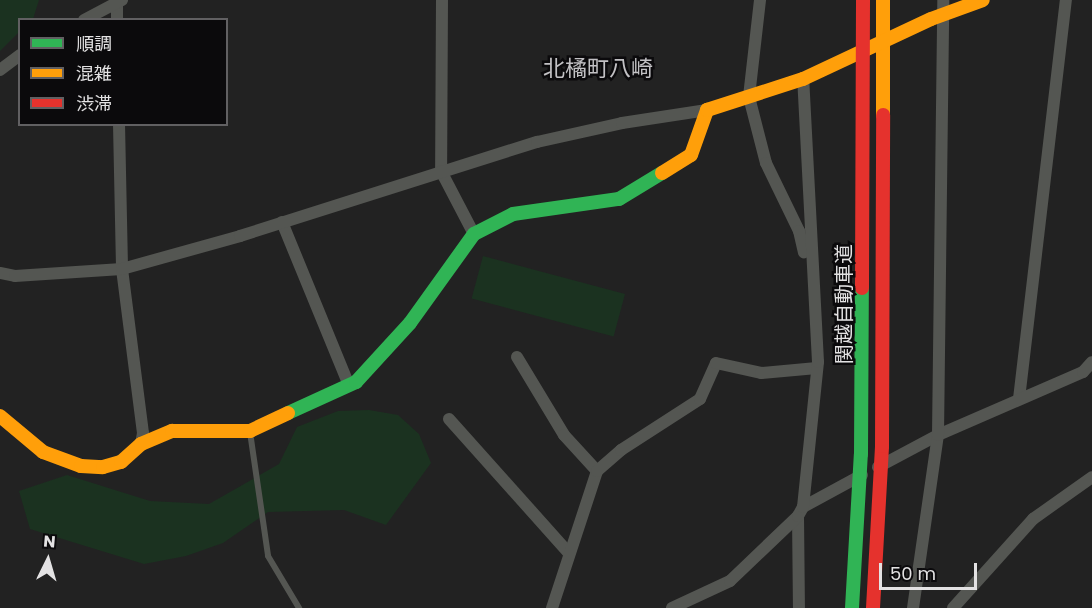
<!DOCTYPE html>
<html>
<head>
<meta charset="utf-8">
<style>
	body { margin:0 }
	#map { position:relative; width:1092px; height:608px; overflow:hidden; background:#222; font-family:Poppins,"Noto Sans JP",sans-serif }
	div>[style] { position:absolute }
	.green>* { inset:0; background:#1b3220; transform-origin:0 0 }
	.lane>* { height:6px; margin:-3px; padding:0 3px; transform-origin:3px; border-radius:3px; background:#545652 }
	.street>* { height:12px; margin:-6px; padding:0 6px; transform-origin:6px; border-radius:6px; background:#545652 }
	.fast>* { height:14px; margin:-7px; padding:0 7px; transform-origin:7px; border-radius:7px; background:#30b455 }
	.slow>* { height:14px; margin:-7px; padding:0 7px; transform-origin:7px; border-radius:7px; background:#ff9f0a }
	.jam>* { height:14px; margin:-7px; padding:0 7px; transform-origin:7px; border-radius:7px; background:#e5322d }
	span { translate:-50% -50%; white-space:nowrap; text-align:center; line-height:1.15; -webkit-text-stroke:5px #0b0a0c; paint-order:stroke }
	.street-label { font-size:20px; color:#e3e2e3 }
	.quarter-label { font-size:22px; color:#c2c1c4 }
	.legend { position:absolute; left:18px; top:18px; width:210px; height:108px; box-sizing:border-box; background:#0b0a0c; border:2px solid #616062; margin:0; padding:8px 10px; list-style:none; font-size:18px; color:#e3e2e3 }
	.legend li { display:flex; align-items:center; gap:12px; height:30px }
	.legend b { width:30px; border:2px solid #616062 }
	.north { position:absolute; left:18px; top:530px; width:60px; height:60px; -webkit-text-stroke:4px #0b0a0c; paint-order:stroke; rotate:5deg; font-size:16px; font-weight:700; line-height:24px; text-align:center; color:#e3e2e3 }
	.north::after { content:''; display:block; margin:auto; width:21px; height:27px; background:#e3e2e3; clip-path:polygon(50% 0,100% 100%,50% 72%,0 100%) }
	.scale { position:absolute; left:879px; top:563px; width:98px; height:27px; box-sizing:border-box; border:3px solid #e3e2e3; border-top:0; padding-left:8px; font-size:18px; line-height:21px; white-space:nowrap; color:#e3e2e3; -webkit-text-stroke:4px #0b0a0c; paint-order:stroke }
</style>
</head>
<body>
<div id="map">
	<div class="green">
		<div style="clip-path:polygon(0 0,39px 0,33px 19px,20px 20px,19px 32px,0 51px)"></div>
		<div style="left:483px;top:256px;width:147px;height:44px;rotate:15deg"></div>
		<div style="clip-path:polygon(369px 410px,398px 415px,419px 434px,431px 463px,386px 525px,344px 510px,268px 512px,223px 543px,186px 556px,144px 564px,30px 529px,19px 491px,67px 475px,150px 501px,209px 504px,279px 464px,297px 427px,338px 411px)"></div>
	</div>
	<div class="lane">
		<div style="left:250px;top:432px;width:125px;rotate:81.7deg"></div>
		<div style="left:268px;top:556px;width:61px;rotate:59.2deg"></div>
	</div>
	<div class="street">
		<div style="left:442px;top:0;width:171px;rotate:90.3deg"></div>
		<div style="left:441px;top:171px;width:71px;rotate:62.4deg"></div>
		<div style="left:760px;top:0;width:98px;rotate:96.5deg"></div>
		<div style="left:749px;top:97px;width:68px;rotate:75.6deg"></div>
		<div style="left:766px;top:163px;width:76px;rotate:64.1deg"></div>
		<div style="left:799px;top:231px;width:22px;rotate:77deg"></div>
		<div style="left:117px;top:3px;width:17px;rotate:90deg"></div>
		<div style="left:84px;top:20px;width:43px;rotate:-27.8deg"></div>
		<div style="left:0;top:70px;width:25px;rotate:-37deg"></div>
		<div style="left:119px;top:124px;width:145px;rotate:88.8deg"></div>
		<div style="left:122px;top:269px;width:165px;rotate:82.7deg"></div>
		<div style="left:143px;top:433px;width:11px;rotate:100deg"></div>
		<div style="left:282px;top:222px;width:176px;rotate:67.7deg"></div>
		<div style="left:0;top:273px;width:15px;rotate:11deg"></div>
		<div style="left:15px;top:276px;width:107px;rotate:-3.7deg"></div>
		<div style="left:122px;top:269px;width:123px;rotate:-15.6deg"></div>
		<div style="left:240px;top:236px;width:312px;rotate:-17.6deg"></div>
		<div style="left:537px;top:142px;width:87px;rotate:-12.6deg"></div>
		<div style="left:622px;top:123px;width:86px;rotate:-8.7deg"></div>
		<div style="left:517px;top:357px;width:91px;rotate:58.9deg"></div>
		<div style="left:564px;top:435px;width:49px;rotate:47.5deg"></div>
		<div style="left:1019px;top:399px;width:402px;rotate:-83.3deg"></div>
		<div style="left:449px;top:419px;width:180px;rotate:48.2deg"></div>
		<div style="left:878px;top:467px;width:68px;rotate:-28.1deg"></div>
		<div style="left:938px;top:435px;width:158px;rotate:-23.5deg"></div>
		<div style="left:1083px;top:372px;width:13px;rotate:-48deg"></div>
		<div style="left:803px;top:507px;width:67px;rotate:-28.5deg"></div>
		<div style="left:798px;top:516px;width:92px;rotate:89.4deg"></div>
		<div style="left:552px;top:608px;width:144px;rotate:-71.8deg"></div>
		<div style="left:597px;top:471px;width:32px;rotate:-41deg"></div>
		<div style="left:621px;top:450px;width:94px;rotate:-32.8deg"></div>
		<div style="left:700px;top:399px;width:39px;rotate:-66deg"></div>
		<div style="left:716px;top:363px;width:46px;rotate:12.5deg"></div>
		<div style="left:761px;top:373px;width:56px;rotate:-5.1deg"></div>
		<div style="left:672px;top:608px;width:64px;rotate:-25deg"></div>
		<div style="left:730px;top:581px;width:94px;rotate:-43.7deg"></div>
		<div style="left:798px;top:516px;width:10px;rotate:-61deg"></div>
		<div style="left:803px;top:507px;width:146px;rotate:-84.1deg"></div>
		<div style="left:818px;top:362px;width:283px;rotate:-93deg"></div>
		<div style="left:913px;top:608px;width:175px;rotate:-81.8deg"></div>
		<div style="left:938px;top:435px;width:435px;rotate:-89.3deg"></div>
		<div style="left:953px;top:608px;width:120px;rotate:-48deg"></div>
		<div style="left:1033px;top:519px;width:72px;rotate:-35.4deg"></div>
	</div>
	<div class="fast">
		<div style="left:288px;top:413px;width:75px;rotate:-24.5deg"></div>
		<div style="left:356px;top:382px;width:80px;rotate:-47.5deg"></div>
		<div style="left:410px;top:323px;width:110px;rotate:-54.3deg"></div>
		<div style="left:474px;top:234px;width:44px;rotate:-27.1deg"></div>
		<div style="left:513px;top:214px;width:107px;rotate:-8.1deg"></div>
		<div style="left:619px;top:199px;width:50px;rotate:-31.2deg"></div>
		<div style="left:852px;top:608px;width:154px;rotate:-86.7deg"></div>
		<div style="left:861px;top:454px;width:166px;rotate:-89.7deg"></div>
	</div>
	<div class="slow">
		<div style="left:883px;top:115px;width:115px;rotate:-90deg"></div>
		<div style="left:662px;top:173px;width:34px;rotate:-32deg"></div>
		<div style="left:691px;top:155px;width:48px;rotate:-70.4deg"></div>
		<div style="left:707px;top:110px;width:101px;rotate:-17.9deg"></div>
		<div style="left:803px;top:79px;width:141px;rotate:-25.1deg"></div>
		<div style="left:931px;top:19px;width:55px;rotate:-20.1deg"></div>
		<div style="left:0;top:416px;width:56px;rotate:39.9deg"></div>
		<div style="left:43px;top:452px;width:40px;rotate:20.2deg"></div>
		<div style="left:81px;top:466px;width:22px;rotate:3deg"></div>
		<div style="left:103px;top:467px;width:19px;rotate:-16deg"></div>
		<div style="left:121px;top:462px;width:27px;rotate:-42deg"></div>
		<div style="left:141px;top:444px;width:34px;rotate:-23deg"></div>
		<div style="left:172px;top:431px;width:78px"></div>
		<div style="left:250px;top:431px;width:42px;rotate:-25.3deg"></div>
	</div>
	<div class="jam">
		<div style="left:862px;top:288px;width:288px;rotate:-89.8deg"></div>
		<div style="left:873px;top:608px;width:162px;rotate:-86.8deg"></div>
		<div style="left:882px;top:446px;width:331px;rotate:-89.8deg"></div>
	</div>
	<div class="street-label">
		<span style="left:844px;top:304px;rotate:-90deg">関越自動車道</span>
	</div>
	<div class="quarter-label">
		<span style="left:598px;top:69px">北橘町八崎</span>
	</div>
	<ul class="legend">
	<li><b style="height:8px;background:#30b455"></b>順調</li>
	<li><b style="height:8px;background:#ff9f0a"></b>混雑</li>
	<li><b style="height:8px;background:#e5322d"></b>渋滞</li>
	</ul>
	<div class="north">N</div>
	<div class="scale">50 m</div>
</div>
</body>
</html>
